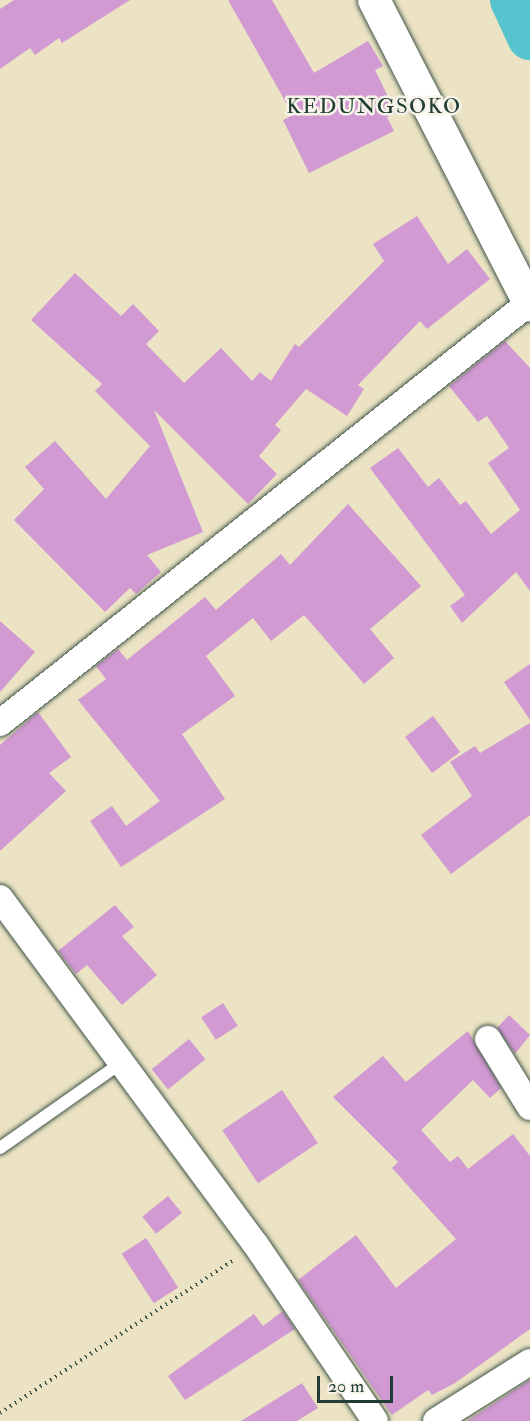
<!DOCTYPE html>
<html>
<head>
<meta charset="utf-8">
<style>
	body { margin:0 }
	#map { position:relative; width:530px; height:1421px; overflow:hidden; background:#ebe3c3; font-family:"IM FELL Double Pica",serif }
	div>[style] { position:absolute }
	.stream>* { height:8px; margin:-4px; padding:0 4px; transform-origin:4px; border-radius:4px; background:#57c3cf }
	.river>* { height:46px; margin:-23px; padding:0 23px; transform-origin:23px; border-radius:23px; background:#57c3cf }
	.building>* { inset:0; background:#d19ad2; transform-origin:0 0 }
	.path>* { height:4px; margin-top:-2px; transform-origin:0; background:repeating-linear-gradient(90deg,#3e5649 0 1.5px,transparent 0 6px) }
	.roads { filter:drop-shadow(0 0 2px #3e5649) drop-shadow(0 0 2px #3e5649) }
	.service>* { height:12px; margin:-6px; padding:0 6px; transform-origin:6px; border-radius:6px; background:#fff }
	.minor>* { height:26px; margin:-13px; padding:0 13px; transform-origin:13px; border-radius:13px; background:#fff }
	.tertiary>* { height:32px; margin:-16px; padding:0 16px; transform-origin:16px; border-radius:16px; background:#fff }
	span { translate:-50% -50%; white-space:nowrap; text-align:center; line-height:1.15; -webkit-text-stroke:5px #f7f3e8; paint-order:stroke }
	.quarter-label { font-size:21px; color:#1f3d34; letter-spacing:1.5px }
	.scale { position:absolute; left:317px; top:1376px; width:76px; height:27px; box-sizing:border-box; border:3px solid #1f3d34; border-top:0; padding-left:8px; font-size:18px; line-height:21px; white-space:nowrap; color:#1f3d34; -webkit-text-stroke:4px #f7f3e8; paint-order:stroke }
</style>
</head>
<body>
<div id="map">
	<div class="stream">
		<div style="left:515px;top:3px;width:4px;rotate:-45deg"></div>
	</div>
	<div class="river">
		<div style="left:513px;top:0;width:41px;rotate:65.3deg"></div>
	</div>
	<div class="building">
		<div style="clip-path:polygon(14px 0,130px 0,62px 43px,59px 38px,35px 55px,30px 48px,0 69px,0 9px)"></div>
		<div style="clip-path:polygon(228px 0,272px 0,314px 73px,368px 41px,383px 66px,375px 70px,396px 113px,387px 117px,394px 131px,309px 173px,283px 120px,293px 115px)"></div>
		<div style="clip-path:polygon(417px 216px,448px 264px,467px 249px,490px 279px,427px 329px,420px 321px,358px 385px,364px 389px,347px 416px,306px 389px,275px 425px,281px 430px,259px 456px,277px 474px,248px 504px,154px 410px,203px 532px,147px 555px,161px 572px,136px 594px,130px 588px,105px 612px,14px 520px,44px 489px,25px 467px,55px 441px,106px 499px,150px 446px,95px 391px,102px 384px,31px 320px,75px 273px,121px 316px,133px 304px,159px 331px,146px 344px,184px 383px,221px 348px,252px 381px,260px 372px,271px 381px,295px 344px,299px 347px,384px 261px,373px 244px)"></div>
		<div style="clip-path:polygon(505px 341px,530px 368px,530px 591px,516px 572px,462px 623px,450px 606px,465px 595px,370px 468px,398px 448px,428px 487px,439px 478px,460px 505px,466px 501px,491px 534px,520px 510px,488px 463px,509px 448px,487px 416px,478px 422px,449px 386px)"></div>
		<div style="clip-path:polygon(348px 504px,421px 586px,370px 629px,394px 658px,364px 684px,304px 615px,271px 641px,253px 618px,206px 656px,235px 696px,182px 734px,225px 799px,121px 867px,90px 821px,112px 806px,126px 826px,160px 801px,78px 700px,106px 679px,96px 666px,118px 649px,127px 660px,205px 597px,216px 610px,281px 554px,290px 565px)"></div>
		<div style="clip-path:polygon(0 621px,35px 652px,0 692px)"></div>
		<div style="clip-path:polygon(530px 664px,530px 720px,504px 682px)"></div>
		<div style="clip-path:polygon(38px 712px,71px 757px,49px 773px,66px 791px,0 851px,0 745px)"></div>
		<div style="left:433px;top:716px;width:45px;height:35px;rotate:53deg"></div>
		<div style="clip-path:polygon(530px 723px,530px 815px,451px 874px,421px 835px,472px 796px,450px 762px,475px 746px,480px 753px)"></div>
		<div style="clip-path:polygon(115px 905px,134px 927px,122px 936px,157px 975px,122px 1005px,87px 965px,76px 974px,58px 951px)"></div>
		<div style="left:223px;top:1003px;width:27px;height:26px;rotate:57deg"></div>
		<div style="clip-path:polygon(509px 1015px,530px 1035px,515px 1054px,497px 1028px)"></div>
		<div style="clip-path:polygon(468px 1031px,501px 1088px,490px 1098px,473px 1080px,421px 1130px,450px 1162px,458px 1156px,468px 1169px,513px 1134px,530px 1156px,530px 1329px,455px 1383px,432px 1395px,428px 1390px,392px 1415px,298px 1280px,356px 1235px,396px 1288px,456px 1239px,392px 1168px,398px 1162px,333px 1097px,383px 1056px,406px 1082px)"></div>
		<div style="left:189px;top:1039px;width:26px;height:48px;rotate:51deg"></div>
		<div style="left:282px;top:1090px;width:64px;height:72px;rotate:56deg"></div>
		<div style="left:168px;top:1196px;width:22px;height:33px;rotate:51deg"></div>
		<div style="left:146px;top:1238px;width:59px;height:29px;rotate:57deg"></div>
		<div style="clip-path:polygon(283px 1311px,295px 1329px,185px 1400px,168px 1376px,254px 1314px,263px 1326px)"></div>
		<div style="clip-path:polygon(530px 1380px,530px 1421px,467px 1421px)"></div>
		<div style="clip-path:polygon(302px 1383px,318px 1408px,297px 1421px,241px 1421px)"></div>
	</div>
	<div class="path">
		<div style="left:0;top:1413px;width:281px;rotate:-33.2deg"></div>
	</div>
	<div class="roads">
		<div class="service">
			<div style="left:0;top:1148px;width:148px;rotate:-35.1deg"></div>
		</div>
		<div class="minor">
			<div style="left:0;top:723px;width:675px;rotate:-38.45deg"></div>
			<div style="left:0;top:898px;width:431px;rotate:53.6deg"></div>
			<div style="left:256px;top:1245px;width:212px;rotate:55.9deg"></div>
			<div style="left:488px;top:1039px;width:80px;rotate:58.3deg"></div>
			<div style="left:436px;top:1421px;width:111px;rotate:-32.1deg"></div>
		</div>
		<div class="tertiary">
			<div style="left:374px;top:0;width:343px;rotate:62.9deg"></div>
		</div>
	</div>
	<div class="quarter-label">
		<span style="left:374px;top:107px">KEDUNGSOKO</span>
	</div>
	<div class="scale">20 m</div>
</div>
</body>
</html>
